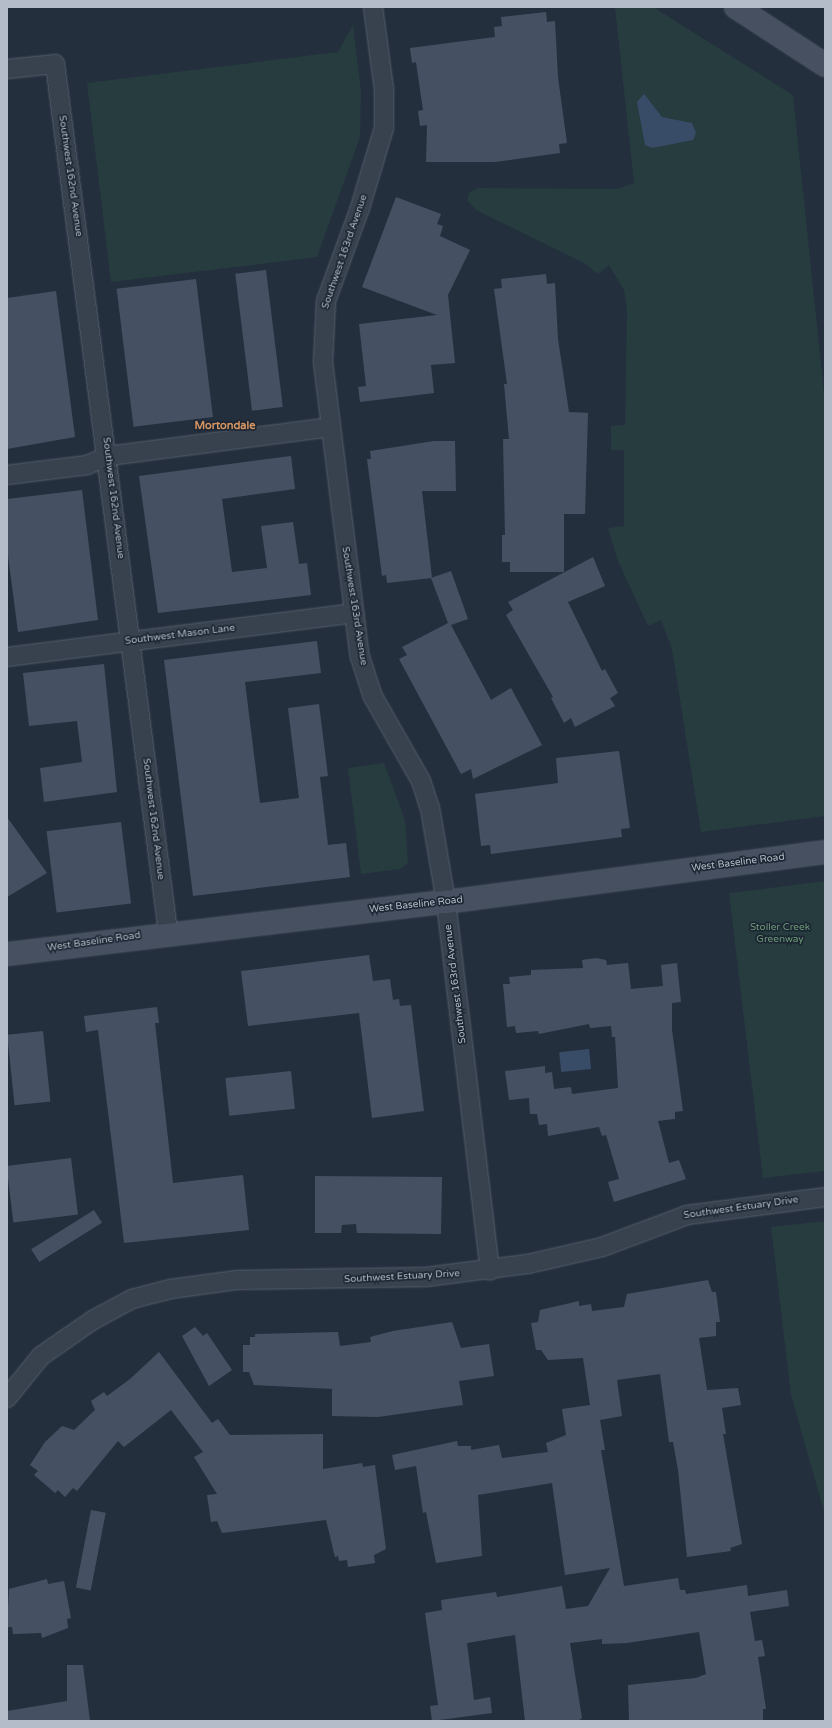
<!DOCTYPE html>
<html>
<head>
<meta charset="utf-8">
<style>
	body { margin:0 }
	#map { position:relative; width:832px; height:1728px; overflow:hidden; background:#242f3e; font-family:"Varela Round",sans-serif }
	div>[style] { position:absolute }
	.green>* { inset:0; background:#263c3f }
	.water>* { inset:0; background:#394c67; transform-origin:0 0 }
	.building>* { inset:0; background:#455162; transform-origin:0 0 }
	.roads { filter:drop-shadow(0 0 1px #565f6c) drop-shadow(0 0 1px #565f6c) }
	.street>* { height:18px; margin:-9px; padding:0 9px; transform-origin:9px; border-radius:9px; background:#38414e }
	.secondary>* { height:22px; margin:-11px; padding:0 11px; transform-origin:11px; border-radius:11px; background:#465061 }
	span { translate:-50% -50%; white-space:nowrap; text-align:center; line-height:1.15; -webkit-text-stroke:3.5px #1d2633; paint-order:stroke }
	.street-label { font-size:10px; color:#b4bcc9 }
	.park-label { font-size:10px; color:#6b9a76 }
	.neighbourhood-label { font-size:11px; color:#d59563; font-weight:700 }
	.frame { position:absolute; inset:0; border:8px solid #b4bcc9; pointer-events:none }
</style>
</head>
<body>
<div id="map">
	<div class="green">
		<div style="clip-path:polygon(615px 7px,653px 7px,793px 95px,825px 403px,825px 816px,701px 832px,672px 649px,661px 620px,648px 626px,618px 561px,608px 528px,624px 526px,624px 450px,611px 450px,611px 426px,625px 425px,627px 311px,624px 290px,609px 265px,598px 274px,584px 263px,476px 210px,467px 200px,470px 192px,478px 188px,617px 189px,634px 183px)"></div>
		<div style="clip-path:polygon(353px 25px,361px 91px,360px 137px,317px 257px,111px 282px,87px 83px,338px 52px)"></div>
		<div style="clip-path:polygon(384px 763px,405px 820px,408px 863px,400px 869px,361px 874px,348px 768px)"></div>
		<div style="clip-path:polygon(825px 881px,825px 1171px,763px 1178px,729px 893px)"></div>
		<div style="clip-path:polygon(825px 1221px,825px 1515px,791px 1395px,771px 1227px)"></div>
	</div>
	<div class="water">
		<div style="clip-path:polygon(644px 94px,662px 117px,692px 123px,696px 133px,693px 140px,652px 148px,645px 145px,637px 102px)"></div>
		<div style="left:589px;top:1049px;width:20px;height:30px;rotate:84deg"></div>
	</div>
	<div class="building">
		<div style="clip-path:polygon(546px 12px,547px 22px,555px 21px,558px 77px,567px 143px,559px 144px,560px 153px,495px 162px,426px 162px,427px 125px,420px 126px,418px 111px,423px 110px,416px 62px,412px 63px,410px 48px,495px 37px,494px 27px,502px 26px,501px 17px)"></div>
		<div style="clip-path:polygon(396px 197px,441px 214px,437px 224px,443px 226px,440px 236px,470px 250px,448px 295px,455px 363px,431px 365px,434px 393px,360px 402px,358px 387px,366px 386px,359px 324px,437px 315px,362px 287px)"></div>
		<div style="left:266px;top:270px;width:138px;height:31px;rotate:83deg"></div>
		<div style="clip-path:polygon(546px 274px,547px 284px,555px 283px,558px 339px,569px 412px,588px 413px,585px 514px,564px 514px,564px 572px,510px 572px,510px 562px,502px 562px,502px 535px,505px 535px,503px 439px,509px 439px,504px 384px,507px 384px,494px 289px,502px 288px,501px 279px)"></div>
		<div style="left:196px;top:279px;width:139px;height:80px;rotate:83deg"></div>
		<div style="clip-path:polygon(56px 291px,75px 437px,7px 449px,7px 298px)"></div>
		<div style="clip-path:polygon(434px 441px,455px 441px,456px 491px,422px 491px,432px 578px,387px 583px,386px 575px,382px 576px,367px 459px,371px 459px,370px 451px)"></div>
		<div style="clip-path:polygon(291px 456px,295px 489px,222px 499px,232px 572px,267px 568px,261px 526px,293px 522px,299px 564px,307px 563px,311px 595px,158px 613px,139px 476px)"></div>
		<div style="clip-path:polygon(82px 490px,98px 620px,18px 632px,7px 548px,7px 499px)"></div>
		<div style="clip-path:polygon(593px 557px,605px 586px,568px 602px,602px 671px,605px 669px,618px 693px,610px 698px,615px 706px,575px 727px,571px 718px,564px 723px,551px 698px,553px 697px,506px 615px,513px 610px,508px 602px)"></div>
		<div style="clip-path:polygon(451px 571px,468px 619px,451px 625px,491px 700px,511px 688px,542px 745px,473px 779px,471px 769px,461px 774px,399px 659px,407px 655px,402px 647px,448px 623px,431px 578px)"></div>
		<div style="clip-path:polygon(317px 641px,321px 673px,245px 682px,260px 803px,299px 798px,288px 708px,319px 704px,328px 776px,320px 777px,328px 845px,346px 843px,350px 877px,193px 896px,164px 660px)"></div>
		<div style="clip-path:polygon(104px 664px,117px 792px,44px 802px,40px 768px,82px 762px,77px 721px,29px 726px,23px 673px)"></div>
		<div style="clip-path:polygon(619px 751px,630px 828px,621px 829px,622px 837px,491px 854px,490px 845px,481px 846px,475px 794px,558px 783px,556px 758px)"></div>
		<div style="clip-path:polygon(7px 817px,47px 873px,7px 897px)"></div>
		<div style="left:121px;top:822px;width:82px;height:75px;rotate:83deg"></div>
		<div style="clip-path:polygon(369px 955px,373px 981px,390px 979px,393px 1000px,399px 999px,400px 1006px,411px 1005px,424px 1111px,372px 1118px,359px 1013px,248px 1026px,241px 971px)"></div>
		<div style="clip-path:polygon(596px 958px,606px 960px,607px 965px,628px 963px,631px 989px,663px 986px,661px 965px,677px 963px,681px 1002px,672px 1003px,672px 1030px,683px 1111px,675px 1112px,675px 1119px,658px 1121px,669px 1163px,679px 1160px,686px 1179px,614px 1202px,608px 1182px,619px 1179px,606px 1135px,602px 1136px,599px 1127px,548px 1136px,547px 1124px,539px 1125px,537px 1114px,530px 1114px,529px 1098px,509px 1100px,505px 1071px,545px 1066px,545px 1073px,552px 1072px,554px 1089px,571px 1087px,572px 1094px,618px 1088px,615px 1037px,612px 1037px,611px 1026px,590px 1028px,589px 1024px,539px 1034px,538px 1031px,516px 1033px,515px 1026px,507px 1027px,503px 984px,510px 984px,509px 977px,531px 975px,531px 970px,583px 968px,582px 960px)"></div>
		<div style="clip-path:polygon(157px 1007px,159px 1023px,155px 1023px,173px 1183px,243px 1175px,249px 1230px,124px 1243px,98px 1030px,86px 1032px,84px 1016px)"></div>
		<div style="left:43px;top:1031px;width:71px;height:36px;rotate:84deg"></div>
		<div style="left:291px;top:1071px;width:38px;height:66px;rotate:84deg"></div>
		<div style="left:71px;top:1158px;width:57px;height:65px;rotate:83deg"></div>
		<div style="clip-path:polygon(315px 1176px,442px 1177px,441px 1234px,357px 1233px,356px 1224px,342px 1225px,341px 1233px,315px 1233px)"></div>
		<div style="left:94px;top:1210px;width:15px;height:74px;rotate:58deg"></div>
		<div style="clip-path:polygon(708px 1280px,712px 1292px,716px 1292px,720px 1322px,716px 1322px,716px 1336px,699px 1338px,707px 1390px,738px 1388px,741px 1405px,722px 1408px,726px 1434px,723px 1434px,742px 1544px,730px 1548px,731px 1551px,687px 1557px,678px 1470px,673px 1442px,669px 1442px,660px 1374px,617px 1380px,622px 1416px,600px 1420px,605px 1450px,601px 1450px,624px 1586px,678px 1578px,680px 1590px,685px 1590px,686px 1594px,747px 1585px,748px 1596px,787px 1590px,789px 1606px,750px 1612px,755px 1641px,762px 1640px,765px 1656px,758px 1657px,766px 1709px,763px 1709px,763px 1721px,629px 1721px,628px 1685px,696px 1678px,706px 1674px,699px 1632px,627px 1643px,602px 1644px,602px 1639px,570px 1643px,582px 1718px,578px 1721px,525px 1721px,515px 1635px,467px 1643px,474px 1700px,490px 1697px,492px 1713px,432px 1721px,430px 1706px,438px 1705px,425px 1613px,442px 1610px,441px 1600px,496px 1592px,497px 1597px,562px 1586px,566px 1609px,588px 1606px,610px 1568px,565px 1575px,552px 1483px,478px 1495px,482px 1556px,436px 1563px,426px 1512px,423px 1513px,416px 1466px,395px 1470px,392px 1455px,457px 1441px,458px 1446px,471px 1446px,471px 1450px,499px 1445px,502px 1458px,548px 1452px,546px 1443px,566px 1435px,562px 1409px,590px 1405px,583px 1358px,548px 1360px,541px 1350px,536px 1350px,531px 1323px,538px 1322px,540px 1310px,579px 1301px,579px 1306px,591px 1304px,592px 1311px,624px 1307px,627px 1294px)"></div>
		<div style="clip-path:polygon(452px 1322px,461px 1348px,489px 1344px,494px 1376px,459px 1381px,463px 1405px,378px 1417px,332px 1416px,332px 1389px,254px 1385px,249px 1372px,243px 1372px,243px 1345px,250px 1345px,250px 1337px,255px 1337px,255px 1334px,338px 1332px,340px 1346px,371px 1342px,370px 1337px,393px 1331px)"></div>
		<div style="clip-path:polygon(195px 1327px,203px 1336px,207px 1333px,232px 1370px,209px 1386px,182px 1336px)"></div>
		<div style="clip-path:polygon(159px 1352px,212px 1423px,218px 1419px,230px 1435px,323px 1434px,323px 1469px,362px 1463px,363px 1467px,375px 1465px,386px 1549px,374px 1555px,375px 1563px,348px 1567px,347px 1560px,339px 1561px,338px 1556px,335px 1557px,326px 1520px,222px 1533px,217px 1521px,211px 1522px,207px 1495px,217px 1494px,194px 1457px,203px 1452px,171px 1410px,124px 1447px,118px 1441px,77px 1491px,73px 1488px,65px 1497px,58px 1490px,55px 1493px,34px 1475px,38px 1471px,30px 1465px,45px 1442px,62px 1426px,74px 1430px,95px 1410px,91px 1401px,104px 1392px,107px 1396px,130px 1379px)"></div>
		<div style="left:91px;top:1510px;width:15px;height:79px;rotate:11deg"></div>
		<div style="clip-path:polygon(47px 1579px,48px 1584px,64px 1581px,71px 1618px,67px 1619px,68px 1628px,42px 1638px,41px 1633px,13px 1634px,12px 1627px,7px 1627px,9px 1589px)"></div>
		<div style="clip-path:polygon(67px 1665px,83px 1665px,90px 1721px,7px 1721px,7px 1711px,67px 1701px)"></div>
	</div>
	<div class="roads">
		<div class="street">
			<div style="left:373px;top:7px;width:83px;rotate:82.4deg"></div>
			<div style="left:384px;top:89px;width:39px;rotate:90deg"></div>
			<div style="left:384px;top:128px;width:84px;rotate:106.7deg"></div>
			<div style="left:360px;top:208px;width:99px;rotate:110.1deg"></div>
			<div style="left:326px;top:301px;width:61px;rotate:92.8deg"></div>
			<div style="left:323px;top:362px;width:297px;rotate:82.9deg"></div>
			<div style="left:360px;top:657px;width:40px;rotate:72deg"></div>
			<div style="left:372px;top:695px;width:99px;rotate:60.3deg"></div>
			<div style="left:421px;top:781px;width:28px;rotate:72deg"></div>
			<div style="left:430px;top:808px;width:95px;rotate:80.3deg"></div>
			<div style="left:446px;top:902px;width:371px;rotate:83.2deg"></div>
			<div style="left:7px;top:69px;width:48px;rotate:-5.9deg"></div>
			<div style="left:55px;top:64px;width:875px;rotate:82.58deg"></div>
			<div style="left:7px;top:475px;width:81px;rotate:-7.1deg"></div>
			<div style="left:87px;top:465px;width:23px;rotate:-23deg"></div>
			<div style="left:108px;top:456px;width:224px;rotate:-7.4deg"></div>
			<div style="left:7px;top:657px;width:350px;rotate:-7.2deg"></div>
			<div style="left:7px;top:1398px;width:54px;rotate:-51deg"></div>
			<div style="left:41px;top:1356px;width:63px;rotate:-34.7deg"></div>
			<div style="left:93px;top:1320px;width:44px;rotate:-28.3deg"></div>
			<div style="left:132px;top:1299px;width:40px;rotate:-14.4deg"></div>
			<div style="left:171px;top:1289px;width:67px;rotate:-7.8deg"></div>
			<div style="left:237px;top:1280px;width:189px;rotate:-0.9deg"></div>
			<div style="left:426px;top:1277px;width:103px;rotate:-7.3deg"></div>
			<div style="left:528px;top:1264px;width:76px;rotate:-12.9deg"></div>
			<div style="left:602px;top:1247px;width:91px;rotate:-20.6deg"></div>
			<div style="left:687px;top:1215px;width:139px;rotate:-7.4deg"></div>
		</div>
		<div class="secondary">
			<div style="left:736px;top:7px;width:106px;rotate:33.1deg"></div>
			<div style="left:7px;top:954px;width:442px;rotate:-6.8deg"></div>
			<div style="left:446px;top:902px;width:382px;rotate:-7.5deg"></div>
		</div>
	</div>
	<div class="street-label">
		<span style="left:70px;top:176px;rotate:82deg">Southwest 162nd Avenue</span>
		<span style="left:345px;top:252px;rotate:-71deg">Southwest 163rd Avenue</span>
		<span style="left:113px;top:498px;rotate:83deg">Southwest 162nd Avenue</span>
		<span style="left:354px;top:606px;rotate:81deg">Southwest 163rd Avenue</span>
		<span style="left:180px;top:635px;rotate:-7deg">Southwest Mason Lane</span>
		<span style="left:153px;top:819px;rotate:83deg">Southwest 162nd Avenue</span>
		<span style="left:738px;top:863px;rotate:-7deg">West Baseline Road</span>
		<span style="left:416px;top:905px;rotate:-6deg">West Baseline Road</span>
		<span style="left:94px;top:942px;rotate:-8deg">West Baseline Road</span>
		<span style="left:456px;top:984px;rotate:-97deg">Southwest 163rd Avenue</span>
		<span style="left:741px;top:1208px;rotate:-8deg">Southwest Estuary Drive</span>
		<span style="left:402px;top:1277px;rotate:-3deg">Southwest Estuary Drive</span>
	</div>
	<div class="park-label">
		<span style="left:780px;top:933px">Stoller Creek<br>Greenway</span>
	</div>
	<div class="neighbourhood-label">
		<span style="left:225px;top:426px">Mortondale</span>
	</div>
	<div class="frame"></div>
</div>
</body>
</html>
